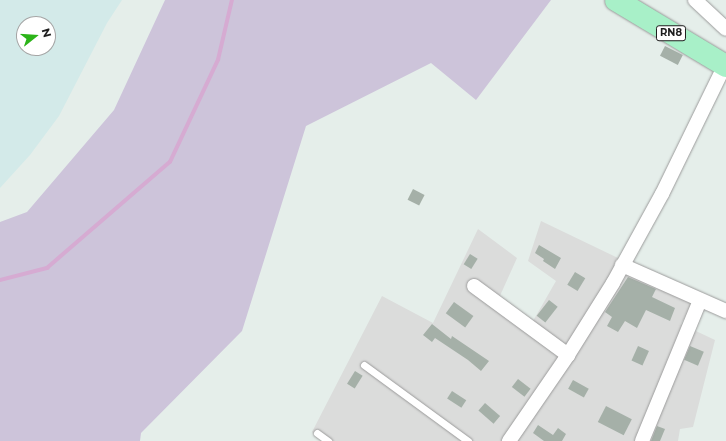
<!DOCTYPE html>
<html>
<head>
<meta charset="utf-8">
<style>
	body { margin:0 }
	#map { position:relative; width:726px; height:441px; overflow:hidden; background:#e5eeea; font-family:Montserrat,sans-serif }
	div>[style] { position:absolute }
	.residential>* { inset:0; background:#dbdcdb }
	.farmland>* { inset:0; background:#d3eae9 }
	.wetland>* { inset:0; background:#cdc4da }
	.stream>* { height:3.5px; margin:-1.75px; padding:0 1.75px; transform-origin:1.75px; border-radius:1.75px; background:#d6abd2 }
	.building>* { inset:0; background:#a5b0a8; transform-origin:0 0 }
	.roads { filter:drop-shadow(0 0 1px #9b9b9b) drop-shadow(0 0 1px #9b9b9b) }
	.service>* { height:7px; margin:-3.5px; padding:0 3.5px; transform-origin:3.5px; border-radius:3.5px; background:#fff }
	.minor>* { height:14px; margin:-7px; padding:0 7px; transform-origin:7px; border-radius:7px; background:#fff }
	.primary>* { height:22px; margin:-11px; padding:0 11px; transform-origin:11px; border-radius:11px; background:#a8f0c8 }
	span { translate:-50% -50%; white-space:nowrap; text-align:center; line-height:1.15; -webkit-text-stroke:3px #fff; paint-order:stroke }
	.shield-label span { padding:1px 3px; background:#fff; border:1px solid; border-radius:3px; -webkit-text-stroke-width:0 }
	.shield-label { font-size:10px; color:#1e1e1e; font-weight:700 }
	.north { position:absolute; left:16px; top:16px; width:40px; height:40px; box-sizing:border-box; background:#fff; border:1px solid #a5a5a5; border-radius:50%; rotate:73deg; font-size:11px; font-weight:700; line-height:16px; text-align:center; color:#1e1e1e }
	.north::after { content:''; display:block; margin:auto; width:14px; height:18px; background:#2cb419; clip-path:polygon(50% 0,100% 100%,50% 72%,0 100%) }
</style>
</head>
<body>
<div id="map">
	<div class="residential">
		<div style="clip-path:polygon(541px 221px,697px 296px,681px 324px,715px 340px,693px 427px,680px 429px,678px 441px,324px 441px,312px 432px,382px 296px,433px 323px,478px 229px,517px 258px,499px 298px,533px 321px,556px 281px,528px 261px)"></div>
	</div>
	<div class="farmland">
		<div style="clip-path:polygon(evenodd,0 0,122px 0,107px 23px,59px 116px,30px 155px,0 188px,0 0,24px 24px,48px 24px,48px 48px,24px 48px,24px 24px)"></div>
	</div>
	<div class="wetland">
		<div style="clip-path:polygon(165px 0,551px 0,476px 100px,431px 63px,306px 126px,242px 331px,141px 433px,140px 441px,0 441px,0 222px,27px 212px,114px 110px)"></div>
	</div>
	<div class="stream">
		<div style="left:0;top:280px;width:49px;rotate:-14.3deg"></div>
		<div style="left:47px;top:268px;width:162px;rotate:-40.8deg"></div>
		<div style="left:170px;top:162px;width:113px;rotate:-64.8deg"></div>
		<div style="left:218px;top:60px;width:62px;rotate:-76.9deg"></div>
	</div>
	<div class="building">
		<div style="left:665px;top:46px;width:20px;height:11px;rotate:27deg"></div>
		<div style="left:413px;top:189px;width:13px;height:12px;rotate:27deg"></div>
		<div style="clip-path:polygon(539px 245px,561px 258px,555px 269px,543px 261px,544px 259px,535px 253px)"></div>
		<div style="left:470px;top:254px;width:9px;height:12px;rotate:32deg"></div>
		<div style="left:575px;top:272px;width:12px;height:15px;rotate:31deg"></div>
		<div style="clip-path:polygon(628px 277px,656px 289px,652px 297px,675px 308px,670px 321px,646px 310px,637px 328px,625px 321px,618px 332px,607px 326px,612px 317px,605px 312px)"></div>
		<div style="left:549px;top:300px;width:11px;height:20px;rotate:38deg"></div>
		<div style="left:454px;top:302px;width:24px;height:14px;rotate:36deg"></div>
		<div style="clip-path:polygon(432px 324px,451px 339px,452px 336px,489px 361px,481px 371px,468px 360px,435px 338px,432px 342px,423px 335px)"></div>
		<div style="left:638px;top:346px;width:12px;height:16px;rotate:24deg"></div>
		<div style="left:690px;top:346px;width:15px;height:15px;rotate:23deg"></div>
		<div style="left:355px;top:371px;width:9px;height:15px;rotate:32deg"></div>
		<div style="left:518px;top:379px;width:16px;height:10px;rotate:38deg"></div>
		<div style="left:573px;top:380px;width:18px;height:10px;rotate:29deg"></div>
		<div style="left:452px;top:391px;width:17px;height:9px;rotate:33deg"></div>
		<div style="left:485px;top:403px;width:20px;height:10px;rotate:41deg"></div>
		<div style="left:606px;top:406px;width:29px;height:18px;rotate:27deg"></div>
		<div style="clip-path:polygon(538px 425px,553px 435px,558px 428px,566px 434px,562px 441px,544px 441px,533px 433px)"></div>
		<div style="clip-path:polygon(657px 426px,665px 429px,660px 441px,651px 441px)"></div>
	</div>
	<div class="roads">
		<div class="service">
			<div style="left:364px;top:365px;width:129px;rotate:36.2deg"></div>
			<div style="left:317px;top:433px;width:14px;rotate:36deg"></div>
		</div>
		<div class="minor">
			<div style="left:695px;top:0;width:42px;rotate:43.1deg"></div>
			<div style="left:622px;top:265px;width:114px;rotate:23.9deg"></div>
			<div style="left:474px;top:286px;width:117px;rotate:36.3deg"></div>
			<div style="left:509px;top:441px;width:104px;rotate:-55.5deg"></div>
			<div style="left:568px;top:355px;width:85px;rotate:-58deg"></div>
			<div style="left:613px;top:283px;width:102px;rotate:-61.2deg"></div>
			<div style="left:662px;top:194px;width:144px;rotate:-64deg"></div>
			<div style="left:642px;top:441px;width:152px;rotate:-67.6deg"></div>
		</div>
		<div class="primary">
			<div style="left:616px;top:0;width:128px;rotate:31deg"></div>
		</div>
	</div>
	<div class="shield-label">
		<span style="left:671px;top:33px">RN8</span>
	</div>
	<div class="north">N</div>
</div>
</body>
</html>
